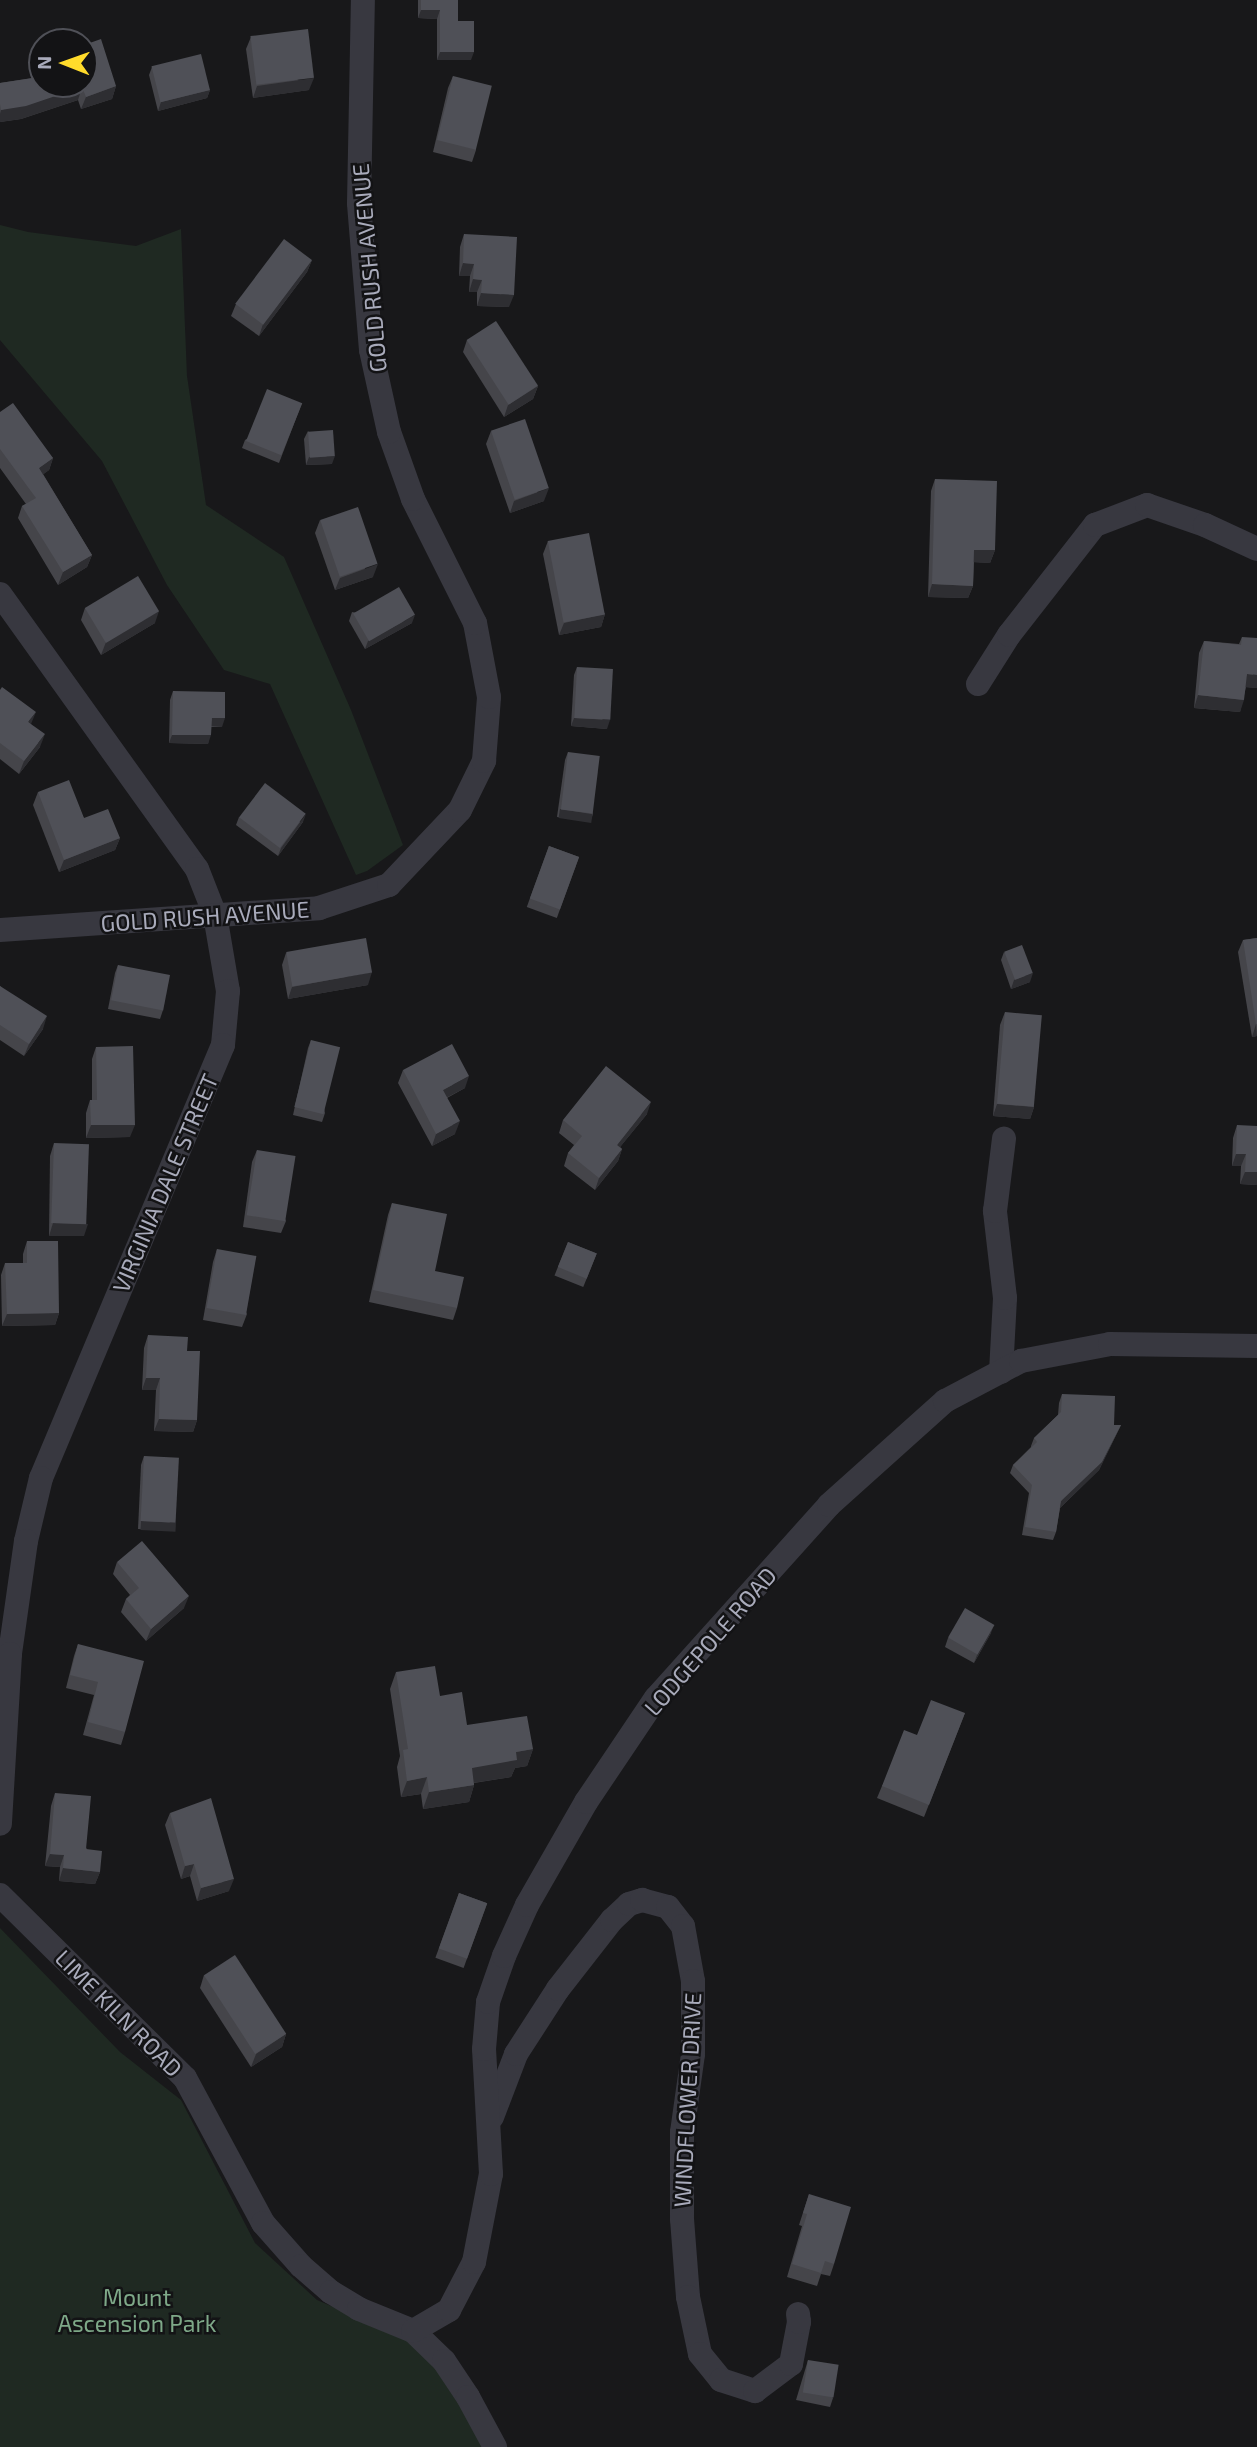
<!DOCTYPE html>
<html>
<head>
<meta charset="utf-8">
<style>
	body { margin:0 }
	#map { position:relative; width:1257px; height:2447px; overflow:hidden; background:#18181a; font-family:"Exo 2",sans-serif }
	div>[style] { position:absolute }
	.green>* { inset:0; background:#1f2922 }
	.minor>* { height:24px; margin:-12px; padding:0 12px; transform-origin:12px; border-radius:12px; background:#383840 }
	.wall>* { inset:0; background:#45454a; transform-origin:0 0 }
	.shaded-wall>* { inset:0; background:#2e2e32; transform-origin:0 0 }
	.building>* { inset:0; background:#4f5057; transform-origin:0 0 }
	span { translate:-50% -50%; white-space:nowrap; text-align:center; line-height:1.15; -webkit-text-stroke:5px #131315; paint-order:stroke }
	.street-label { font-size:23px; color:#a9abbb }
	.park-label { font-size:23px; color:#7ea888 }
	.north { position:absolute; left:28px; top:28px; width:70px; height:70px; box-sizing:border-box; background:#131315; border:2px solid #4f5057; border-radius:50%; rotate:271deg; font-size:19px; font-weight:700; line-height:28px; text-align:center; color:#a9abbb }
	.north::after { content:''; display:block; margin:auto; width:24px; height:32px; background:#ffdb2b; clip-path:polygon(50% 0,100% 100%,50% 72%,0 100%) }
</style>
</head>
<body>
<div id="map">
	<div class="green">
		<div style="clip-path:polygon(0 225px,28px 232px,136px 246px,181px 229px,187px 376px,206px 505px,284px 557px,351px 710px,403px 845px,367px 871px,356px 875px,270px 684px,224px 670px,167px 585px,102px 461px,0 340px)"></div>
		<div style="clip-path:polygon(0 1928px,120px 2052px,181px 2100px,255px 2243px,317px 2300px,408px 2339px,507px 2447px,0 2447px)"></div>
	</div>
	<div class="minor">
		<div style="left:0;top:594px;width:338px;rotate:54.4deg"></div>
		<div style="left:197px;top:869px;width:49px;rotate:68.6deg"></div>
		<div style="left:215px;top:915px;width:77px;rotate:80.3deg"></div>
		<div style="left:228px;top:991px;width:54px;rotate:95.3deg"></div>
		<div style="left:223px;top:1045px;width:470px;rotate:112.8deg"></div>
		<div style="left:41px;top:1478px;width:65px;rotate:103.4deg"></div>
		<div style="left:26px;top:1541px;width:114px;rotate:98.1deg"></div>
		<div style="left:10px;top:1654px;width:170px;rotate:93.4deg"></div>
		<div style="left:978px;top:684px;width:58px;rotate:-57.7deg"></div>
		<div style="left:1009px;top:635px;width:140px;rotate:-52deg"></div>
		<div style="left:1095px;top:525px;width:56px;rotate:-21deg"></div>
		<div style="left:1147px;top:505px;width:61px;rotate:19deg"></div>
		<div style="left:1205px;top:525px;width:57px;rotate:24.8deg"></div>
		<div style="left:0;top:930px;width:320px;rotate:-3.9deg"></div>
		<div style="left:319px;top:908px;width:74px;rotate:-18.2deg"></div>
		<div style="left:389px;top:885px;width:103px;rotate:-46.6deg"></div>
		<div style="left:460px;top:810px;width:55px;rotate:-63.9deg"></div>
		<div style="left:484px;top:761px;width:64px;rotate:-85.5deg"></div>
		<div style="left:489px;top:697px;width:75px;rotate:-100.7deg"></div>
		<div style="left:475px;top:623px;width:139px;rotate:-116.6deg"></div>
		<div style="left:413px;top:499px;width:71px;rotate:-109.7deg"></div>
		<div style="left:389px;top:432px;width:84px;rotate:-102.4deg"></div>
		<div style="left:371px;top:350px;width:147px;rotate:-94.7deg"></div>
		<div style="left:359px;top:203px;width:203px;rotate:-88.9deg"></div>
		<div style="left:1001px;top:1372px;width:74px;rotate:-86.9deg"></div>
		<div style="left:1005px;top:1298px;width:88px;rotate:-96.6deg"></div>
		<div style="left:995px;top:1211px;width:73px;rotate:-82.9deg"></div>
		<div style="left:0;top:1895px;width:260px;rotate:44.7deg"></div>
		<div style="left:185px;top:2078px;width:165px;rotate:61.7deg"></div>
		<div style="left:263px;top:2223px;width:57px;rotate:48.5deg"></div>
		<div style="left:301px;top:2266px;width:40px;rotate:41deg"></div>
		<div style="left:331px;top:2292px;width:33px;rotate:31deg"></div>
		<div style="left:359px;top:2309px;width:58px;rotate:22.2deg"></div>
		<div style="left:413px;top:2331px;width:43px;rotate:44.1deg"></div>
		<div style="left:444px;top:2361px;width:43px;rotate:56.3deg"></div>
		<div style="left:468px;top:2397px;width:57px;rotate:61.6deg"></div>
		<div style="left:492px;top:2117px;width:67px;rotate:-69.1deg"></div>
		<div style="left:516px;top:2054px;width:77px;rotate:-57.1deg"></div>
		<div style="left:558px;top:1989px;width:88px;rotate:-52deg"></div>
		<div style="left:612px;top:1920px;width:23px;rotate:-43deg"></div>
		<div style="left:629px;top:1904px;width:14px;rotate:-17deg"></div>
		<div style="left:642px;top:1900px;width:27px;rotate:15deg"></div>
		<div style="left:668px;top:1907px;width:24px;rotate:52deg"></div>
		<div style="left:683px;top:1926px;width:56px;rotate:79.7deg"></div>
		<div style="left:693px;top:1981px;width:73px;rotate:90deg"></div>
		<div style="left:693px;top:2054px;width:79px;rotate:98deg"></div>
		<div style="left:682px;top:2132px;width:87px;rotate:90deg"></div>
		<div style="left:682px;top:2219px;width:78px;rotate:85.6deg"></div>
		<div style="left:688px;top:2297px;width:58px;rotate:78.1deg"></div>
		<div style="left:700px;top:2354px;width:33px;rotate:51deg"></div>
		<div style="left:721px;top:2380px;width:36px;rotate:18deg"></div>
		<div style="left:755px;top:2391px;width:45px;rotate:-36.9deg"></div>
		<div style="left:791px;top:2364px;width:43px;rotate:-79.2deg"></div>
		<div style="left:799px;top:2322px;width:8px;rotate:-97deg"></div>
		<div style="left:413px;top:2331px;width:42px;rotate:-30.3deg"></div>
		<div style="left:449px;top:2310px;width:54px;rotate:-62.5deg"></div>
		<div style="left:474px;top:2262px;width:90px;rotate:-79.1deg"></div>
		<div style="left:491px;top:2174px;width:125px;rotate:-93.2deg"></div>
		<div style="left:484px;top:2049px;width:47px;rotate:-85.1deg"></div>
		<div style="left:488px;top:2002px;width:49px;rotate:-70.8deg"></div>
		<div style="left:504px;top:1956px;width:56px;rotate:-65.7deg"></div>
		<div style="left:527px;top:1905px;width:119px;rotate:-60.2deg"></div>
		<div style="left:586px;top:1802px;width:125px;rotate:-56.1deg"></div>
		<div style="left:656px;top:1698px;width:259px;rotate:-48.1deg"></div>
		<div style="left:829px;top:1505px;width:156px;rotate:-41.9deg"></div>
		<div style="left:945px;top:1401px;width:86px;rotate:-27.8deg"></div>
		<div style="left:1021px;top:1361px;width:91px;rotate:-10.8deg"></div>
		<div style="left:1110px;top:1344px;width:147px;rotate:0.8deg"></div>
	</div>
	<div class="wall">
		<div style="clip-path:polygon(418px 0,458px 0,458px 21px,471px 60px,437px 60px,437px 19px,418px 18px)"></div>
		<div style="clip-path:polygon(251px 37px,309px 90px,253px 98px,246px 49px)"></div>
		<div style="clip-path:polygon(35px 61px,116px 86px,112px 99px,81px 109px,78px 100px,21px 119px,0 122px,0 83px,32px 78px,31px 73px)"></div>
		<div style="clip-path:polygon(152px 67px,210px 90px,207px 98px,158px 111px,149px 75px)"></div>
		<div style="clip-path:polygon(453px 76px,476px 150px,472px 162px,433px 152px,448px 88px)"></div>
		<div style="clip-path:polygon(464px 234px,509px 307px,477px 306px,477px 292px,469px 292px,470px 276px,459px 276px,460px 247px)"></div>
		<div style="clip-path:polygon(312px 260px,307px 272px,259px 336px,231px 316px,236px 304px)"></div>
		<div style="clip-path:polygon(467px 340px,538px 386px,533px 399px,504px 417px,463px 352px)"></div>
		<div style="clip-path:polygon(302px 403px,279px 463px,242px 448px,245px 440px)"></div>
		<div style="clip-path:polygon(0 412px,53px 458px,49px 470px,43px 474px,92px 555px,87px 567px,58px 585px,18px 518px,22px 506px,26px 504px,0 468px)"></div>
		<div style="clip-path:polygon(308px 431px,332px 464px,306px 465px,304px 439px)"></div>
		<div style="clip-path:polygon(491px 431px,544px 501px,510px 513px,486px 444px)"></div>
		<div style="clip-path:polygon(935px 479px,995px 550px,990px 563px,974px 562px,973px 586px,968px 598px,928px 597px,931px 491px)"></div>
		<div style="clip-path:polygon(320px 520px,373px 577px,335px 590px,315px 533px)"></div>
		<div style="clip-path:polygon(548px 541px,605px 614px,601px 627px,559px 635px,543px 554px)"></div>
		<div style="clip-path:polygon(85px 608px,155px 623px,101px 655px,81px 620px)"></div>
		<div style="clip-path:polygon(352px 612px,412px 623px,365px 649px,349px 621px)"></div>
		<div style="clip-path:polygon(1242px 637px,1257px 688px,1246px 687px,1240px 712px,1194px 708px,1199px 653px,1204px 641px,1239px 644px)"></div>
		<div style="clip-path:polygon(577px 667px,607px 729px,571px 726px,574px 675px)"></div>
		<div style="clip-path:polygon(0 690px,31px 724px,40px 747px,19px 774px,0 759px)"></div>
		<div style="clip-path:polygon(173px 691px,222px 727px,211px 727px,208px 744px,169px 743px,170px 700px)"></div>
		<div style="clip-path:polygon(568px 752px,593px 814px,590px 822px,557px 817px,565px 760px)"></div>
		<div style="clip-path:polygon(38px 792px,120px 838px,115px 850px,59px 872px,33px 805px)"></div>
		<div style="clip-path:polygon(239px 817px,303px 822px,278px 856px,236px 825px)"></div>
		<div style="left:549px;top:846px;width:32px;height:65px;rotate:20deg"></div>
		<div style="clip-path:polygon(1257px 938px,1257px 1036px,1252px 1037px,1238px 952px,1243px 940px)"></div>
		<div style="clip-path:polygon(1004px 952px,1030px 982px,1011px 989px,1001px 960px)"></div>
		<div style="clip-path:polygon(286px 953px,368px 985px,288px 999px,282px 965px)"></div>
		<div style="clip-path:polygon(118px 965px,163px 1010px,160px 1019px,108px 1009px,115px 973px)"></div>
		<div style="clip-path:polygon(0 986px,43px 1029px,24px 1056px,0 1040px)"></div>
		<div style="clip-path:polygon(1005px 1012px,1034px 1107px,1030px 1119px,993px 1116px,1000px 1025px)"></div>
		<div style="clip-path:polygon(311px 1040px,325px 1113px,322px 1122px,293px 1115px,308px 1048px)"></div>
		<div style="clip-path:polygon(96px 1047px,130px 1137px,86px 1138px,86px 1113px,90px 1100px,92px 1100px,92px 1059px)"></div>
		<div style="clip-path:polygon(403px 1070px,465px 1088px,447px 1098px,455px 1134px,432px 1146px,398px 1083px)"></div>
		<div style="clip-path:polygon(647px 1114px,620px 1147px,622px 1149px,618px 1161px,595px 1190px,564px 1166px,568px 1153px,574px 1145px,559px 1133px,563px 1120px)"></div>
		<div style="clip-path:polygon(1237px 1125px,1257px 1185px,1240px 1184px,1241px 1166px,1232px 1166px,1233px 1138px)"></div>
		<div style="clip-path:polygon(54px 1143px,84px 1236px,49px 1236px,50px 1156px)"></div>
		<div style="clip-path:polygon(257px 1150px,286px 1221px,281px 1233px,243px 1227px,252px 1162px)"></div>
		<div style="clip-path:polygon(392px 1203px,457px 1308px,453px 1320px,369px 1302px,388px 1215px)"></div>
		<div style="clip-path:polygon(27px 1241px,59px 1313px,55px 1325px,2px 1326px,1px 1275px,5px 1263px,23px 1263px,23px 1254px)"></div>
		<div style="left:568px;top:1242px;width:31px;height:36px;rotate:22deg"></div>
		<div style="clip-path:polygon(217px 1249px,247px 1314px,242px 1327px,203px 1320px,213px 1262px)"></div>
		<div style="clip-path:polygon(148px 1335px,197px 1420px,193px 1432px,154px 1431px,156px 1390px,142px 1390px,144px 1348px)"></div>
		<div style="clip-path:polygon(1062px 1394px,1114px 1425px,1121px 1425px,1099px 1470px,1060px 1508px,1056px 1532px,1053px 1540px,1022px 1535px,1029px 1493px,1010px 1473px,1013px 1465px,1031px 1447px,1031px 1446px,1034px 1438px,1058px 1415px,1059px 1403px)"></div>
		<div style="clip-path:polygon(144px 1456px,173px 1531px,138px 1529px,141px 1465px)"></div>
		<div style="clip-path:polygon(117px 1562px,184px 1608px,146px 1641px,121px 1612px,126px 1599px,130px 1595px,113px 1574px)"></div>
		<div style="clip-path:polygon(991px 1633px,974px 1663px,945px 1647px,948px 1638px)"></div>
		<div style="clip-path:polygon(78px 1644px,125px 1732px,121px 1745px,83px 1735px,94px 1695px,66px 1688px,74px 1656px)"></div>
		<div style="clip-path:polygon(396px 1672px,440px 1696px,467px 1725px,533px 1749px,527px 1766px,515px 1768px,511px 1777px,474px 1783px,474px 1785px,469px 1802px,423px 1809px,421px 1794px,401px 1797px,397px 1767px,400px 1756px,390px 1689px)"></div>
		<div style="clip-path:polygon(965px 1713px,924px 1817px,877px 1798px,882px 1786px,917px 1735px)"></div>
		<div style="clip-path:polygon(55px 1793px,100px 1872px,95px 1884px,59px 1881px,60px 1867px,45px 1866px,51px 1806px)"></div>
		<div style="clip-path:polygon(170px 1813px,229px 1891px,197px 1901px,190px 1876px,181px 1879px,165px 1825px)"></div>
		<div style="left:459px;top:1893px;width:30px;height:69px;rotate:20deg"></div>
		<div style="clip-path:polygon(204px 1975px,286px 2034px,282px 2047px,251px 2067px,200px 1988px)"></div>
		<div style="clip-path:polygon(809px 2194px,834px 2264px,830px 2276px,821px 2274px,817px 2286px,787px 2277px,802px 2226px,799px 2225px)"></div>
		<div style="clip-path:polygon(808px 2360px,833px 2398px,830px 2407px,796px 2400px)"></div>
	</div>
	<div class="shaded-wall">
		<div style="clip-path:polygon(421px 10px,440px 10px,437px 19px,418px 18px)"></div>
		<div style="clip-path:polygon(440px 52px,474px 52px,471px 60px,437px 60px)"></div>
		<div style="clip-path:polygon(314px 78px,309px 90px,253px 98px,257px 86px)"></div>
		<div style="clip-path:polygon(116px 86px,112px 99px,81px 109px,86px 97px)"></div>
		<div style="clip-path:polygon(82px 87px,78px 100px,21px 119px,0 122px,0 114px,1px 110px)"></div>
		<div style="clip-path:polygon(210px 90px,207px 98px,158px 111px,161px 102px)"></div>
		<div style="clip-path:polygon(312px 260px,307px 272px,259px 336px,263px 324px)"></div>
		<div style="clip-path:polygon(463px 263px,474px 264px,470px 276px,459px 276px)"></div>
		<div style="clip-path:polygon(473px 279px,482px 280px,477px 292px,469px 292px)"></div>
		<div style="clip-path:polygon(481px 293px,514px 295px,509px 307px,477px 306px)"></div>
		<div style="clip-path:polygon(538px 386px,533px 399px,504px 417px,508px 405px)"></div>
		<div style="clip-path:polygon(335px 456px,332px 464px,306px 465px,309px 457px)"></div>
		<div style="clip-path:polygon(53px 458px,49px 470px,35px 481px,39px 468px)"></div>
		<div style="clip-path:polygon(549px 488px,544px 501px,510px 513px,514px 501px)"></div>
		<div style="clip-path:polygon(974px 550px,995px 550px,990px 563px,969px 562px)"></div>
		<div style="clip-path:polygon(92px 555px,87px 567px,58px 585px,63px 572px)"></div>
		<div style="clip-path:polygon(378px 564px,373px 577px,335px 590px,340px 578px)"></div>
		<div style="clip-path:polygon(932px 584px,973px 586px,968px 598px,928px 597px)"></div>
		<div style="clip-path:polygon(159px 611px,155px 623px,101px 655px,106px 642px)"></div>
		<div style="clip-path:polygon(605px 614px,601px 627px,559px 635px,564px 623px)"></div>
		<div style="clip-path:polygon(415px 615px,412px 623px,365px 649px,368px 641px)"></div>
		<div style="clip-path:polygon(1247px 674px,1257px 675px,1257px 688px,1242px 687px)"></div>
		<div style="clip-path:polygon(1198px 695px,1244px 700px,1240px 712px,1194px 708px)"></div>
		<div style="clip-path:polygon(36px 712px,31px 724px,28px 722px)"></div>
		<div style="clip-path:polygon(212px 718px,225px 718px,222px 727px,209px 726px)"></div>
		<div style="clip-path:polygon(574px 718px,610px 720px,607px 729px,571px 726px)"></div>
		<div style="clip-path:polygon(45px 734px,40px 747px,19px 774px,24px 761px)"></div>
		<div style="clip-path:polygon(172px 735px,211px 735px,208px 744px,169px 743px)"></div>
		<div style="left:560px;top:809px;width:33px;height:9px;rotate:9deg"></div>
		<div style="clip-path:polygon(306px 814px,303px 822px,278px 856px,281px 848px)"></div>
		<div style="clip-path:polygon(120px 838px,115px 850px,59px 872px,64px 860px)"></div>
		<div style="clip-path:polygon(372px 972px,368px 985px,288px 999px,292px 987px)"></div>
		<div style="clip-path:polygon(1033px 973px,1030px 982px,1011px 989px,1014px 980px)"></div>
		<div style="clip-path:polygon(47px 1016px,43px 1029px,24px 1056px,29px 1044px)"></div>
		<div style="clip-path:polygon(1256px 1024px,1257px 1036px,1252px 1037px)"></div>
		<div style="clip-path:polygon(469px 1076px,465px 1088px,438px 1102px,443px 1090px)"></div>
		<div style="clip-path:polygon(651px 1102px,647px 1114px,612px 1157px,617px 1145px)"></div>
		<div style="clip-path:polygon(997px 1104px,1034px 1107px,1030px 1119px,993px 1116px)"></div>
		<div style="clip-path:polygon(460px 1121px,455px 1134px,432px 1146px,436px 1134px)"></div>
		<div style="clip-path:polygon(91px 1125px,135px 1125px,130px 1137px,86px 1138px)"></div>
		<div style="clip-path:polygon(622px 1149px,618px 1161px,595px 1190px,599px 1178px)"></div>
		<div style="clip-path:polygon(1236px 1154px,1246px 1154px,1241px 1166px,1232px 1166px)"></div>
		<div style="clip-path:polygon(1245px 1172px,1257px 1172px,1257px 1185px,1240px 1184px)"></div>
		<div style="clip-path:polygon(53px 1223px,88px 1224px,84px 1236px,49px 1236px)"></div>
		<div style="clip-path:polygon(59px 1313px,55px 1325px,2px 1326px,7px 1314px)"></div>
		<div style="clip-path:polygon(146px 1378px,160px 1378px,156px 1390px,142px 1390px)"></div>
		<div style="clip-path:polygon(159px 1419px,197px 1420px,193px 1432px,154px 1431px)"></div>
		<div style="clip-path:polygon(1121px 1425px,1099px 1470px,1058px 1510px,1061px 1501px)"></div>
		<div style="left:141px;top:1521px;width:35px;height:9px;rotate:3deg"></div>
		<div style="clip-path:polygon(189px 1596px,184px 1608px,146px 1641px,151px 1629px)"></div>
		<div style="clip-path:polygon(994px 1625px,991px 1633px,974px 1663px,977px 1655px)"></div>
		<div style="clip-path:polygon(533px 1749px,527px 1766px,515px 1768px,511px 1777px,466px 1784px,472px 1768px,516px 1752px)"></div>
		<div style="clip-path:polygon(427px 1777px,421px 1794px,401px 1797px,407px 1781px)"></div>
		<div style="clip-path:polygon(474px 1785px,469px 1802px,423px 1809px,429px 1792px)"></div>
		<div style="clip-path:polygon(50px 1854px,64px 1855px,60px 1867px,45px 1866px)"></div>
		<div style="clip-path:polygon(194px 1864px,190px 1876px,181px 1879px,185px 1866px)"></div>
		<div style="clip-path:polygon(63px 1868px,100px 1872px,95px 1884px,59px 1881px)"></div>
		<div style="clip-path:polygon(234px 1879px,229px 1891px,197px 1901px,201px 1888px)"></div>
		<div style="clip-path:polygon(286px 2034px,282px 2047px,251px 2067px,256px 2054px)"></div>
	</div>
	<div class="building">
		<div style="clip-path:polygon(421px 0,458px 0,458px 21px,474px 21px,474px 52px,440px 52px,440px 10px,421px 10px)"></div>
		<div style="left:308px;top:29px;width:49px;height:58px;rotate:83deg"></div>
		<div style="clip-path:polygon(101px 39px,116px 86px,86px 97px,82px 87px,26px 106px,1px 110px,0 104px,0 83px,40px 77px,35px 61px,42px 59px,42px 84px,84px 84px,84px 45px)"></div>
		<div style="left:201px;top:54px;width:37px;height:51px;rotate:76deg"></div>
		<div style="left:453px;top:76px;width:40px;height:66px;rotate:14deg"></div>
		<div style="clip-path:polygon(464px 234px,517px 237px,514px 295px,481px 293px,482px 280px,473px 279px,474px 264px,463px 263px)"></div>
		<div style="left:284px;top:239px;width:35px;height:81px;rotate:37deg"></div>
		<div style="left:496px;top:321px;width:77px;height:35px;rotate:57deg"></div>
		<div style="left:267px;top:389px;width:38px;height:56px;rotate:22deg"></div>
		<div style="clip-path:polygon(13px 403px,53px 458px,39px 468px,92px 555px,63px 572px,22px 506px,36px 498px,0 449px,0 412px)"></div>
		<div style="left:525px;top:419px;width:73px;height:36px;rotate:71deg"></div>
		<div style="left:333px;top:430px;width:26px;height:25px;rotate:86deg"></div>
		<div style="clip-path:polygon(935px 479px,997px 481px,995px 550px,974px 550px,973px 586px,932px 584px)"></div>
		<div style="left:358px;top:507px;width:60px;height:40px;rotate:71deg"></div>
		<div style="left:589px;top:533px;width:83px;height:42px;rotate:79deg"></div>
		<div style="left:138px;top:576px;width:41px;height:62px;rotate:59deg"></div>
		<div style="left:399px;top:587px;width:32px;height:53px;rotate:60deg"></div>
		<div style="clip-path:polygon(1242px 637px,1257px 638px,1257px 675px,1247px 674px,1244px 700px,1198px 695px,1204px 641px,1241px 645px)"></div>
		<div style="left:577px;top:667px;width:36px;height:51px;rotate:3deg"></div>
		<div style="clip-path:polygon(2px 687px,36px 712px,28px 722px,45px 734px,24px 761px,0 743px,0 690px)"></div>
		<div style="clip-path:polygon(173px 691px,225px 692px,225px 718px,212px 718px,211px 735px,172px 735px)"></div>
		<div style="left:568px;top:752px;width:32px;height:58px;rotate:7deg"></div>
		<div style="clip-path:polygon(69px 780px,84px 818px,108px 809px,120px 838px,64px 860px,38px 792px)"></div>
		<div style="left:265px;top:783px;width:51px;height:43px;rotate:37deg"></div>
		<div style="left:549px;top:846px;width:32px;height:56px;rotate:20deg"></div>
		<div style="left:366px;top:938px;width:35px;height:81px;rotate:80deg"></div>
		<div style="clip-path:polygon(1257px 938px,1257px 1024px,1256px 1024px,1243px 940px)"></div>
		<div style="left:1022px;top:945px;width:30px;height:19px;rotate:69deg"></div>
		<div style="left:118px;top:965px;width:53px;height:36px;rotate:11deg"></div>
		<div style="clip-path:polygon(0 986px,47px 1016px,29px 1044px,0 1025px)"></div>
		<div style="left:1005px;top:1012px;width:37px;height:92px;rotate:5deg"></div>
		<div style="left:311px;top:1040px;width:30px;height:69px;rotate:14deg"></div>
		<div style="clip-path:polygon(452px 1044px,469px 1076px,443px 1090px,460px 1121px,436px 1134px,403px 1070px)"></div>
		<div style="clip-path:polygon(133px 1046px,135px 1125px,91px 1125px,90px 1100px,97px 1100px,96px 1047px)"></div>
		<div style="clip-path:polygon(606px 1066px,651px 1102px,617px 1145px,622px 1149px,599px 1178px,568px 1153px,582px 1136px,563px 1120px)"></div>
		<div style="clip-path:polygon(1237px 1125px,1257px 1126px,1257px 1172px,1245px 1172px,1246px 1154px,1236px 1154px)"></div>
		<div style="left:54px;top:1143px;width:35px;height:80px;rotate:2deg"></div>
		<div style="left:257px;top:1150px;width:39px;height:66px;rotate:9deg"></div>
		<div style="clip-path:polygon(392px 1203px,447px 1214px,435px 1271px,464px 1277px,457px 1308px,373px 1290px)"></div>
		<div style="clip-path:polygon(27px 1241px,58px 1241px,59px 1313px,7px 1314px,5px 1263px,27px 1263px)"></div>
		<div style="left:568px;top:1242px;width:31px;height:27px;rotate:22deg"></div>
		<div style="left:217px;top:1249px;width:40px;height:60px;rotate:10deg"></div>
		<div style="clip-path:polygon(148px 1335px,188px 1337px,187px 1351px,200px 1351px,197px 1420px,159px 1419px,160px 1378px,146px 1378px)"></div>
		<div style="clip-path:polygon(1062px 1394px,1115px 1396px,1114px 1425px,1121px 1425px,1102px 1462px,1061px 1501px,1056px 1532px,1025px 1527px,1032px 1485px,1013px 1465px,1037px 1442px,1034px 1438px,1061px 1412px)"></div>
		<div style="left:144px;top:1456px;width:35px;height:65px;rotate:3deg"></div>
		<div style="clip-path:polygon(142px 1541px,189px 1596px,151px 1629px,126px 1599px,139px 1588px,117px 1562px)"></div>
		<div style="left:965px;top:1608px;width:34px;height:34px;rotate:30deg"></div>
		<div style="clip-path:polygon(78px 1644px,144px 1661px,125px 1732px,88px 1722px,98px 1682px,70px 1675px)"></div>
		<div style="clip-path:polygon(435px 1666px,440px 1696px,462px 1692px,467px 1725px,527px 1716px,533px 1749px,516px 1752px,517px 1760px,472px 1768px,474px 1785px,429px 1792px,427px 1777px,407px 1781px,403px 1750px,408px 1749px,396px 1672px)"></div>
		<div style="clip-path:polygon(931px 1700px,965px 1713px,929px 1805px,882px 1786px,904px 1730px,917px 1735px)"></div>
		<div style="clip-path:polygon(55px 1793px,91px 1796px,86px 1849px,102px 1851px,100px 1872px,63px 1868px,64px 1855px,50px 1854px)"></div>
		<div style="clip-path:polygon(211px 1798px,234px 1879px,201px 1888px,194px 1864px,185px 1866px,170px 1813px)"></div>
		<div style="left:459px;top:1893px;width:30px;height:59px;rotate:20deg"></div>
		<div style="left:235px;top:1955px;width:94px;height:37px;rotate:57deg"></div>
		<div style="clip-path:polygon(809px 2194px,851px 2207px,834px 2264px,825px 2261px,821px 2273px,792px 2264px,807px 2214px,803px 2213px)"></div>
		<div style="left:808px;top:2360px;width:31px;height:33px;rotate:9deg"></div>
	</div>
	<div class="street-label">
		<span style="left:369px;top:268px;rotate:-95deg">GOLD RUSH AVENUE</span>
		<span style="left:205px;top:916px;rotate:-4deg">GOLD RUSH AVENUE</span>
		<span style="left:165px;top:1183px;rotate:-67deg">VIRGINIA DALE STREET</span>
		<span style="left:710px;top:1641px;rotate:-49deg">LODGEPOLE ROAD</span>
		<span style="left:119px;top:2013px;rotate:45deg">LIME KILN ROAD</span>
		<span style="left:687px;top:2100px;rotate:-87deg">WINDFLOWER DRIVE</span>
	</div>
	<div class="park-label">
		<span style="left:137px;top:2310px">Mount<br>Ascension Park</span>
	</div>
	<div class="north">N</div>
</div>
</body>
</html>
